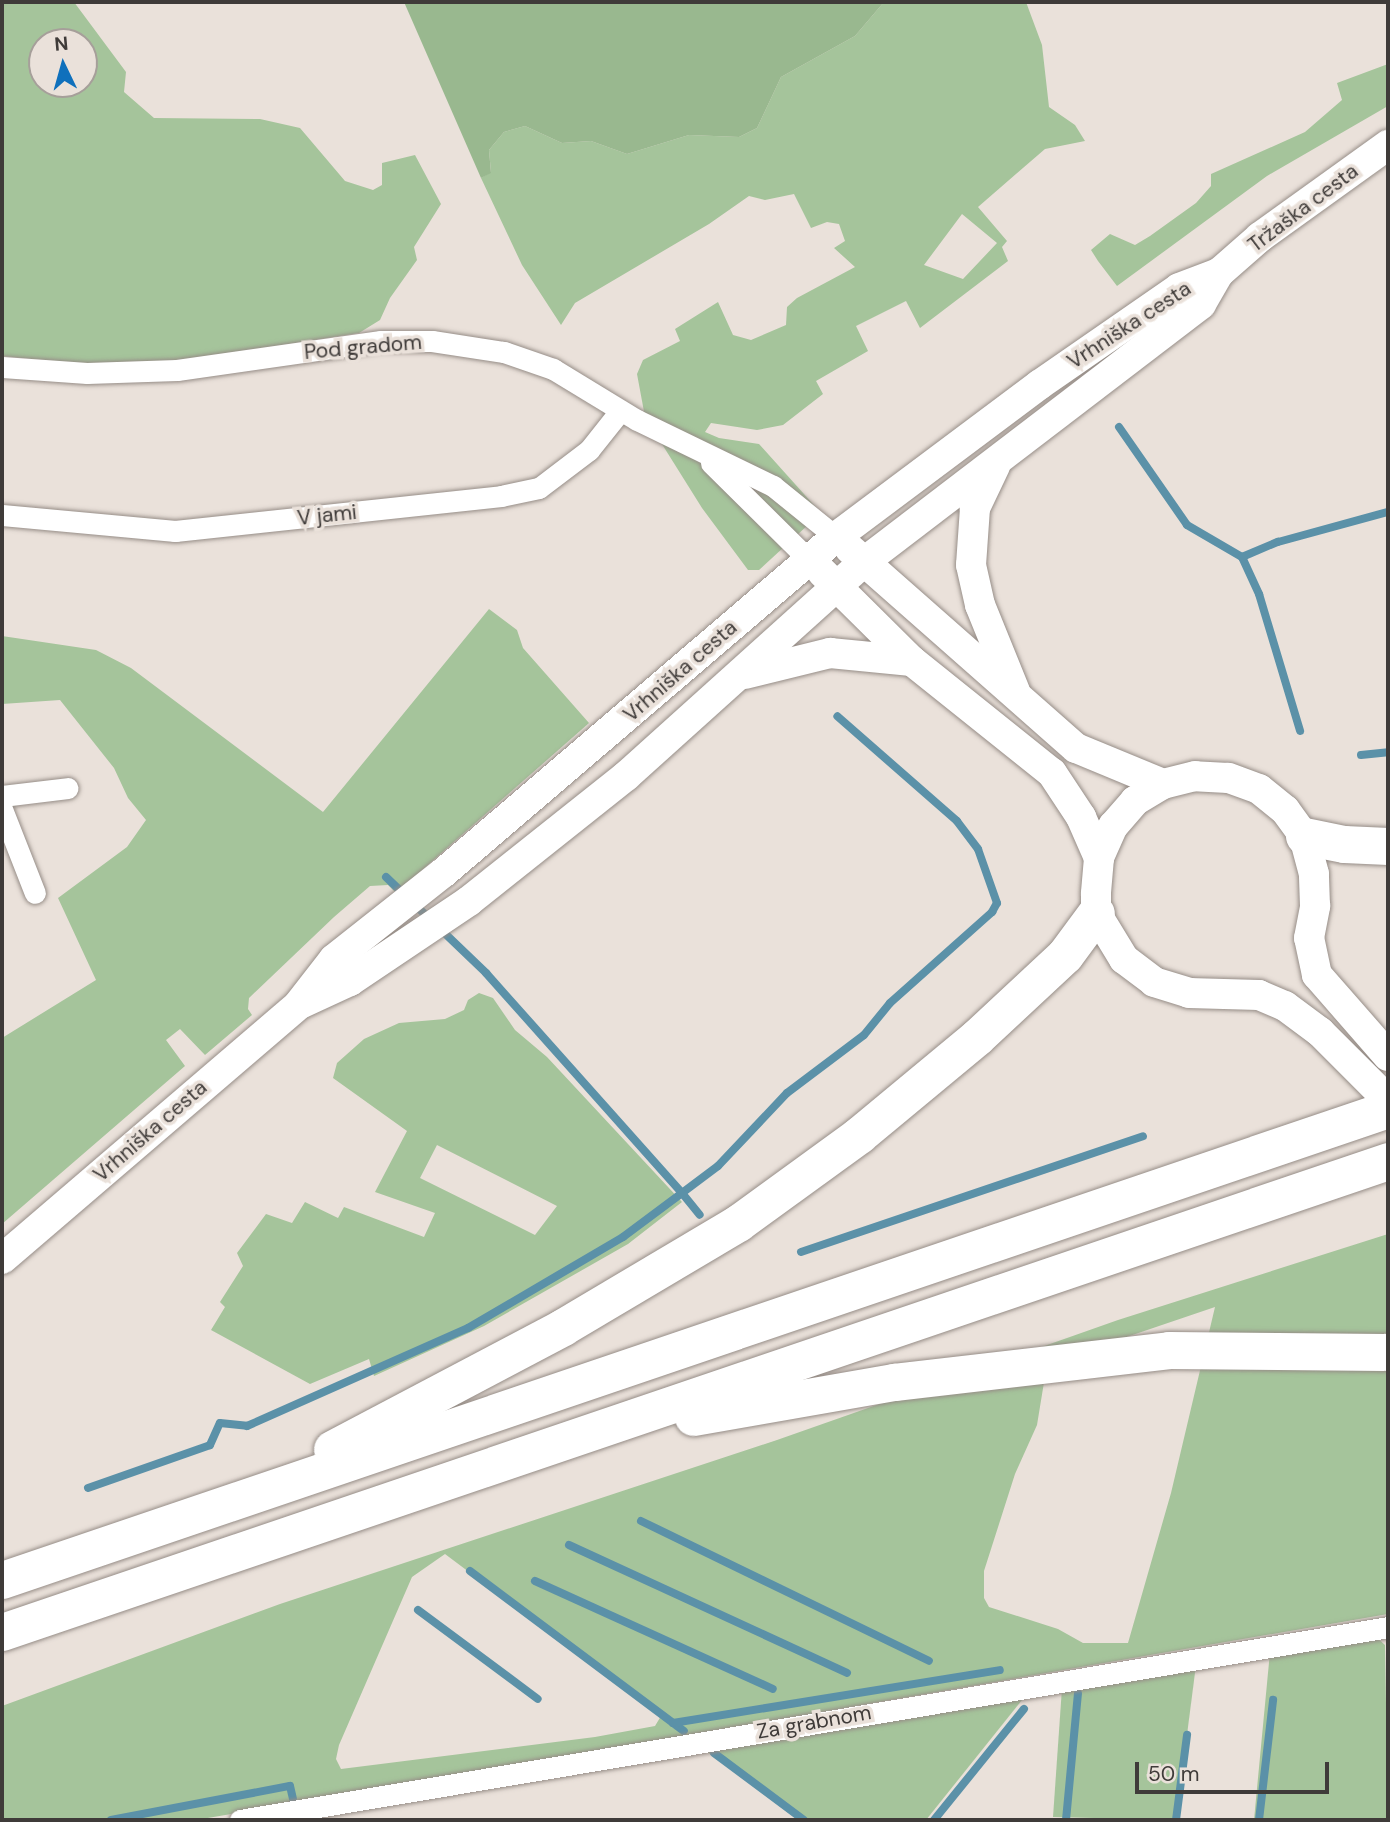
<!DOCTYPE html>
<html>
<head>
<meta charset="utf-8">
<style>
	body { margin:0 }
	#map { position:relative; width:1390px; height:1822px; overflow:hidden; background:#eae1da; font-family:"DM Sans",sans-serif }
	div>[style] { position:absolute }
	.green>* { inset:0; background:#a5c49b }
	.forest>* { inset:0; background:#99b88f }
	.stream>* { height:8px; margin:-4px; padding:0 4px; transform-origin:4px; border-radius:4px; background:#5b91a8 }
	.roads { filter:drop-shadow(0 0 2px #968d87) drop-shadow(0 0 2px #968d87) }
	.minor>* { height:21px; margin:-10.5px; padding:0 10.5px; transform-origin:10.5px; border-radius:10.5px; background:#fff }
	.secondary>* { height:30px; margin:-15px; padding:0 15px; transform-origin:15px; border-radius:15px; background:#fff }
	.motorway>* { height:37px; margin:-18.5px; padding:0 18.5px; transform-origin:18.5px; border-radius:18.5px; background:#fff }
	span { translate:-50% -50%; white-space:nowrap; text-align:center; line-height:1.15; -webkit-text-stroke:7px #eae1da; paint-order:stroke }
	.street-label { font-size:21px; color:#3f3b39 }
	.frame { position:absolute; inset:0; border:4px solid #3f3b39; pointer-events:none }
	.north { position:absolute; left:28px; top:28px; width:70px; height:70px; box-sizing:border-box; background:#eae1da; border:2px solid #a69f9a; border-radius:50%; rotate:355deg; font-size:19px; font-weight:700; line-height:28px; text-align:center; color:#3f3b39 }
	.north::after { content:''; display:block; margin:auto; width:24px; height:32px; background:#0f70bc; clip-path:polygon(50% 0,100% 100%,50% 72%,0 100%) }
	.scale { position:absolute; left:1135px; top:1762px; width:194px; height:32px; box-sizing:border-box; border:4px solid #3f3b39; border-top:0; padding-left:9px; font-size:21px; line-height:24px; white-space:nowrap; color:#3f3b39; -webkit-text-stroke:5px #eae1da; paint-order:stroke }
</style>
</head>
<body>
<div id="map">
	<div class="green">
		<div style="clip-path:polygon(evenodd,2px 2px,74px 2px,126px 72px,124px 92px,154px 118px,260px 119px,300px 128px,345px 181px,373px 190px,382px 185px,382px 163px,415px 155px,441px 204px,414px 247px,417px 260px,390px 298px,380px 320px,359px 333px,181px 361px,91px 365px,2px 356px,2px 2px,42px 42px,84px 42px,84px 84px,42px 84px,42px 42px)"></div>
		<div style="clip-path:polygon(evenodd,884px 2px,1026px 2px,1042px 45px,1049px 107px,1075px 125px,1085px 141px,1045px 149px,978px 207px,1007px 241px,1002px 247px,1008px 261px,920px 328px,906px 301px,856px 326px,868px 351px,816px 381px,823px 394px,783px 425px,757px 430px,711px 423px,705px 432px,719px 438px,759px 444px,821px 513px,759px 570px,748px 570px,702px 508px,645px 417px,637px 374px,643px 360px,680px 341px,675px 329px,718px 302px,733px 335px,751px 340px,786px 325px,787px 307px,797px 298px,855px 267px,834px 248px,845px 241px,839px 224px,827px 222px,811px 228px,794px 194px,765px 200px,749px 196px,709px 224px,575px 303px,561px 325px,522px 265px,481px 178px,491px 172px,489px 150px,504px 132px,525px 126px,562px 143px,591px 141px,627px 154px,689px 135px,739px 137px,757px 128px,781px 77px,855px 36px,884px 2px,962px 214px,997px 243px,963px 279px,924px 265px,962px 214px)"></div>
		<div style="clip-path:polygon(1388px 64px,1388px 106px,1267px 176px,1117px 286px,1098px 261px,1091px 250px,1110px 234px,1135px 245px,1150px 236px,1196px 203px,1211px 186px,1211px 174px,1305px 132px,1342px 100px,1337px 83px)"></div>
		<div style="clip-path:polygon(489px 609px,517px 630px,523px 648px,589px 723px,396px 893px,388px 885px,370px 886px,334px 917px,249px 998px,248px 1009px,252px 1015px,205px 1055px,180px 1029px,166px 1040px,185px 1066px,2px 1224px,2px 1038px,96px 980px,58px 898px,127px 847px,146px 820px,128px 798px,114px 768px,60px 700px,2px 704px,2px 636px,96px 650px,131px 668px,323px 812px)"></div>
		<div style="clip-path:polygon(evenodd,479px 993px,493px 998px,515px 1030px,547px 1057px,682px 1202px,628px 1244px,484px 1326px,374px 1376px,369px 1359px,310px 1384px,211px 1330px,225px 1307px,220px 1302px,243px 1266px,237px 1253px,266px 1214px,292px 1223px,305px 1202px,338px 1218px,344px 1207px,424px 1237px,435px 1213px,375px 1192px,407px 1131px,333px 1078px,337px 1063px,364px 1039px,399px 1023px,445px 1019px,464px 1010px,468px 1000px,479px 993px,437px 1145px,557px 1206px,535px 1235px,420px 1178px,437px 1145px)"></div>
		<div style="clip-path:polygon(evenodd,1388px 1234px,1388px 1614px,196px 1820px,2px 1820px,2px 1706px,280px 1604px,777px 1440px,1118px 1320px,1388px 1234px,1215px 1307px,1171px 1493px,1128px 1643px,1083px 1643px,1058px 1629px,989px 1607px,984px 1598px,984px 1571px,1015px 1474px,1037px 1425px,1047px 1364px,1215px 1307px,1388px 1234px,445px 1554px,661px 1716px,655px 1726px,595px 1737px,341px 1769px,336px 1759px,339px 1745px,412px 1577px,445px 1554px)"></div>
		<div style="clip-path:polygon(1375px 1636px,1385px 1645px,1388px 1820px,1254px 1820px,1270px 1652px)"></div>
		<div style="clip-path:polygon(1196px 1665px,1176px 1820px,1053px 1817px,1062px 1688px)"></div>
		<div style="clip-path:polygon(1026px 1695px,926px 1820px,798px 1820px,705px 1750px)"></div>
	</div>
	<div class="forest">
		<div style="clip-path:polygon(404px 2px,884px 2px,855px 36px,781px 77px,757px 128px,739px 137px,689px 135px,627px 154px,591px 141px,562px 143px,525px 126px,504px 132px,489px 150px,491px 173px,481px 178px)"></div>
	</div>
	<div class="stream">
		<div style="left:1119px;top:427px;width:119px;rotate:55.2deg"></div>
		<div style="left:1187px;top:525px;width:64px;rotate:30.2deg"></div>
		<div style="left:1242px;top:557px;width:41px;rotate:65.3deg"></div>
		<div style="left:1259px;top:594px;width:143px;rotate:73.3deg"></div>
		<div style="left:1242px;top:557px;width:39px;rotate:-23deg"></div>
		<div style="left:1278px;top:542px;width:114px;rotate:-15.3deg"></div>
		<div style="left:1361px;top:755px;width:27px;rotate:-6deg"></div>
		<div style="left:386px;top:877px;width:139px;rotate:43.8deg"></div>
		<div style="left:486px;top:973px;width:295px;rotate:48.3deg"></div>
		<div style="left:682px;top:1193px;width:45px;rotate:-36.9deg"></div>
		<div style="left:718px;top:1166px;width:100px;rotate:-46.6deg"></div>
		<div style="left:787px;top:1093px;width:96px;rotate:-37deg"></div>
		<div style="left:864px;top:1035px;width:41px;rotate:-50.9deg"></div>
		<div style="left:890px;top:1003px;width:137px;rotate:-41.7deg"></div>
		<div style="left:992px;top:912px;width:10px;rotate:-61deg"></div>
		<div style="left:997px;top:903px;width:57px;rotate:-109.4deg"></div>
		<div style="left:978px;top:849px;width:35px;rotate:-127deg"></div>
		<div style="left:957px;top:821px;width:159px;rotate:-138.8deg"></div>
		<div style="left:801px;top:1252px;width:361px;rotate:-18.7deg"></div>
		<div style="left:88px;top:1488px;width:129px;rotate:-19.4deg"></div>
		<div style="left:210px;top:1445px;width:24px;rotate:-66deg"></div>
		<div style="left:220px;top:1423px;width:27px;rotate:6deg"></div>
		<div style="left:247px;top:1426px;width:242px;rotate:-23.9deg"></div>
		<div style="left:468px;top:1328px;width:180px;rotate:-30.4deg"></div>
		<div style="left:623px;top:1237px;width:74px;rotate:-36.7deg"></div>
		<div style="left:682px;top:1193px;width:28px;rotate:51deg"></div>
		<div style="left:641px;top:1521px;width:320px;rotate:25.9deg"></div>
		<div style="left:569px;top:1545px;width:306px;rotate:24.7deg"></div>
		<div style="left:470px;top:1571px;width:267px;rotate:36.8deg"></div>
		<div style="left:535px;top:1581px;width:261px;rotate:24.4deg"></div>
		<div style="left:418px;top:1610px;width:149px;rotate:36.6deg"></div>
		<div style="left:673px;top:1723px;width:331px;rotate:-9.2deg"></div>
		<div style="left:714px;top:1753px;width:112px;rotate:36.7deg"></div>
		<div style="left:111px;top:1820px;width:182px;rotate:-10.8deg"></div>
		<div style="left:290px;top:1786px;width:13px;rotate:77deg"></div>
		<div style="left:934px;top:1820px;width:143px;rotate:-51deg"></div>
		<div style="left:1066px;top:1820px;width:127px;rotate:-84.6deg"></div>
		<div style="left:1176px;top:1820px;width:86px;rotate:-82.6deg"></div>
		<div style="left:1259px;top:1820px;width:121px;rotate:-83.3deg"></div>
	</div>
	<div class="roads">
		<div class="minor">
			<div style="left:2px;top:367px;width:85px;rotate:4deg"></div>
			<div style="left:87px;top:373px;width:90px;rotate:-1.9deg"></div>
			<div style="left:177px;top:370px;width:206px;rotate:-8.1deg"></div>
			<div style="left:381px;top:341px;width:51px"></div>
			<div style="left:432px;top:341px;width:73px;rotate:8.7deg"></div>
			<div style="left:504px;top:352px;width:52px;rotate:19.1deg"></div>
			<div style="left:553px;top:369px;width:98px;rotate:31.3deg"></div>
			<div style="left:637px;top:420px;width:151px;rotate:25.9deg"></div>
			<div style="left:773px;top:486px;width:81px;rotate:39deg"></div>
			<div style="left:711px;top:463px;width:138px;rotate:44.7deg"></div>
			<div style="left:2px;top:515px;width:174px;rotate:5.3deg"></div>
			<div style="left:175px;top:531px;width:328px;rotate:-6.1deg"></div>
			<div style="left:501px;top:496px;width:39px;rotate:-12deg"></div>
			<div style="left:539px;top:488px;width:63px;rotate:-37.2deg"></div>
			<div style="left:589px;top:450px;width:50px;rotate:-51.5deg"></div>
			<div style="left:2px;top:796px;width:66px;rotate:-6.9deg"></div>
			<div style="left:2px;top:809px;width:90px;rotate:68.6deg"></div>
			<div style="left:240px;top:1820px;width:1164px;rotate:-9.54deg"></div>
		</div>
		<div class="secondary">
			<div style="left:995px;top:466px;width:47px;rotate:115.5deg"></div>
			<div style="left:975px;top:508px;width:57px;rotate:94deg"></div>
			<div style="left:971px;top:565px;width:41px;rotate:77.3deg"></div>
			<div style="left:980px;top:605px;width:93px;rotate:67.9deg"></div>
			<div style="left:850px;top:549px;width:301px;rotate:41.4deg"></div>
			<div style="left:1076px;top:748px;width:94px;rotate:22.5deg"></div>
			<div style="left:822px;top:572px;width:127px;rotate:44.7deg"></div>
			<div style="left:912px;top:661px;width:179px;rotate:38.7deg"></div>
			<div style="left:1052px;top:773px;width:53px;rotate:56.6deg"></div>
			<div style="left:1081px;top:817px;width:45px;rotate:66.3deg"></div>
			<div style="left:745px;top:674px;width:88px;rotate:-13.9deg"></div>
			<div style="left:830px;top:653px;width:82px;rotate:5.6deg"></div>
			<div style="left:302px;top:1003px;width:53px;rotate:-24.6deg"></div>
			<div style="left:350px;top:981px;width:143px;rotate:-33.9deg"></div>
			<div style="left:469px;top:901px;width:201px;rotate:-38.5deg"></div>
			<div style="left:626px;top:776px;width:320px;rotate:-42deg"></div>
			<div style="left:864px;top:562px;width:424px;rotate:-37.4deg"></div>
			<div style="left:1201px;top:304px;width:36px;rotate:-60deg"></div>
			<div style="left:1388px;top:1056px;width:108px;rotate:-131.2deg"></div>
			<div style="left:1317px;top:975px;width:38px;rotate:-102deg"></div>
			<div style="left:1309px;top:938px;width:33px;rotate:-79deg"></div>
			<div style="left:1315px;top:906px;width:32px;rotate:-92deg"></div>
			<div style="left:1314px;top:874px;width:39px;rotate:-105deg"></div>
			<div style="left:1304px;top:836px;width:32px;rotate:-126deg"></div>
			<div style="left:1285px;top:810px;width:33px;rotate:-141deg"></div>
			<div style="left:1259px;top:789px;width:33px;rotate:-160deg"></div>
			<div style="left:1228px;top:778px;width:33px;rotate:-177deg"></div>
			<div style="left:1195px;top:776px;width:33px;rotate:166deg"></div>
			<div style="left:1163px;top:784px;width:33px;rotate:149deg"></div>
			<div style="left:1135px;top:801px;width:33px;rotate:131deg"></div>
			<div style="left:1113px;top:826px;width:35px;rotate:114deg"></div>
			<div style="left:1099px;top:858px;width:36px;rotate:95deg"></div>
			<div style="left:1096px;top:894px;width:19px;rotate:90deg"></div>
			<div style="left:1096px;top:913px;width:54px;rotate:58.7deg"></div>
			<div style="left:1124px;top:959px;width:38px;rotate:37deg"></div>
			<div style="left:1154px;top:982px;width:37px;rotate:17deg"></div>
			<div style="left:1189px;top:993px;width:70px;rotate:1.6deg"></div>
			<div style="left:1259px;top:995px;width:28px;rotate:23deg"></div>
			<div style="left:1285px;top:1006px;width:44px;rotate:36.6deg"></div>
			<div style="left:1320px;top:1032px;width:96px;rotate:45deg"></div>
			<div style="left:2px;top:1259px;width:391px;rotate:-40.6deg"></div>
			<div style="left:299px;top:1004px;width:57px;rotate:-52.1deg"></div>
			<div style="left:334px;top:959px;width:139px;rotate:-38.3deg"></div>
			<div style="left:443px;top:873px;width:517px;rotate:-40.53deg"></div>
			<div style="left:836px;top:537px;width:254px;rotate:-36.8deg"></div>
			<div style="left:1039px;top:385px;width:170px;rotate:-34.7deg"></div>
			<div style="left:1179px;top:288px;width:43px;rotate:-20.6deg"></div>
			<div style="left:1219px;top:273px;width:55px;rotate:-41.3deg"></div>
			<div style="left:1260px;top:237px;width:158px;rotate:-35.7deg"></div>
		</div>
		<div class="motorway">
			<div style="left:1304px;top:836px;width:41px;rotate:11.3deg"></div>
			<div style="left:1344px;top:844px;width:44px;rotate:2.6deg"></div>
			<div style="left:693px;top:1417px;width:204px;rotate:-9.9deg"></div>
			<div style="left:894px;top:1382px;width:277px;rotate:-6.6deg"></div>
			<div style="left:1169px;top:1350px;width:219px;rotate:0.5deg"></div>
			<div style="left:332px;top:1449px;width:261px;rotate:-27.8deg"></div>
			<div style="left:563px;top:1327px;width:204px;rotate:-30.7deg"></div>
			<div style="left:738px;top:1223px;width:150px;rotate:-36deg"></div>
			<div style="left:859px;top:1135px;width:153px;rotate:-39.7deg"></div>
			<div style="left:977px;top:1037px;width:120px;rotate:-43deg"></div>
			<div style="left:1065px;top:955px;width:52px;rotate:-53.6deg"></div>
			<div style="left:2px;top:1580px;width:1464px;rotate:-18.77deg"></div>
			<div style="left:2px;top:1632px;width:1464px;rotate:-18.77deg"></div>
		</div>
	</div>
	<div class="street-label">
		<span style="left:1303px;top:208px;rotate:-37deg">Tržaška cesta</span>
		<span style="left:1129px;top:325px;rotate:-33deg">Vrhniška cesta</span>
		<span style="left:363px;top:347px;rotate:-5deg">Pod gradom</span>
		<span style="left:327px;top:515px;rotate:-6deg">V jami</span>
		<span style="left:680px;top:671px;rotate:-41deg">Vrhniška cesta</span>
		<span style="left:150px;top:1131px;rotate:-41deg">Vrhniška cesta</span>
		<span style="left:814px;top:1722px;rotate:-10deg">Za grabnom</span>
	</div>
	<div class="frame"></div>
	<div class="north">N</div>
	<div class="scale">50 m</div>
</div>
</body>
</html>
